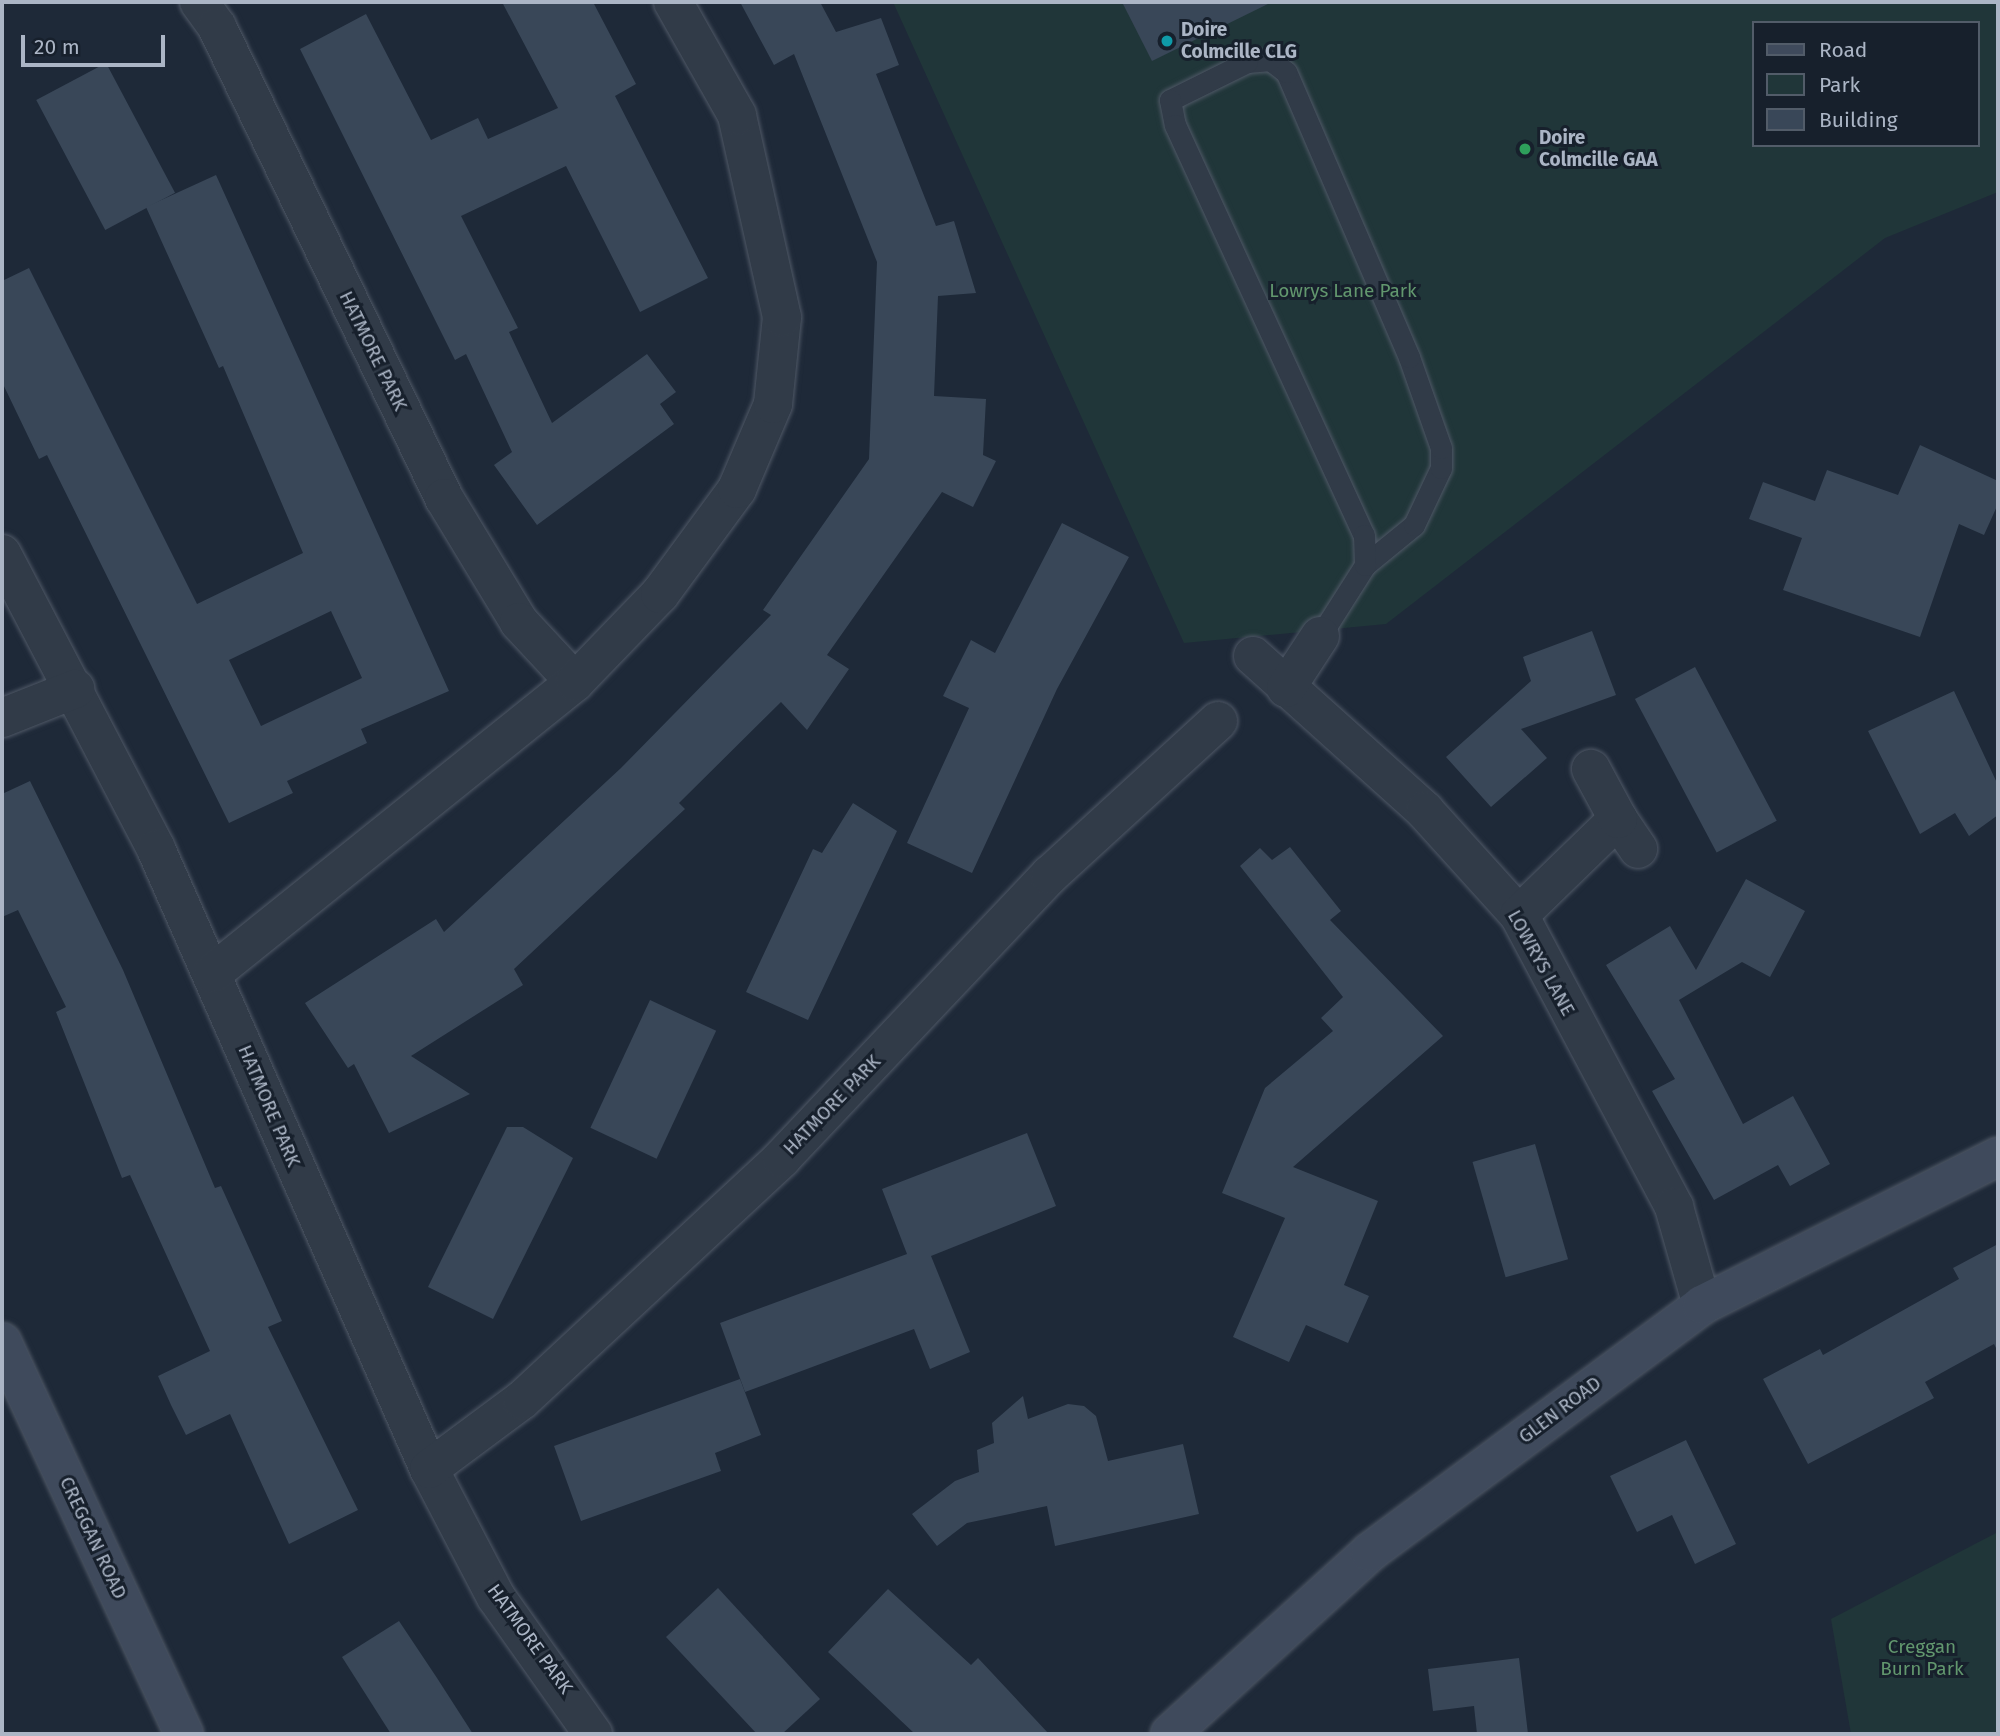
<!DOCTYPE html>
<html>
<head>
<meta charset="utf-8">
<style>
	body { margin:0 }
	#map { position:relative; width:2000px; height:1736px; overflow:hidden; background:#1e2938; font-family:"Fira Sans",sans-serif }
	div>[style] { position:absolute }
	.green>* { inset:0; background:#203639 }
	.building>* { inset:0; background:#394758; transform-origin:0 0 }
	.roads { filter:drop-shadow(0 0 2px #4f5866) drop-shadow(0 0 2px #4f5866) }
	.lane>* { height:21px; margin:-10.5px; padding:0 10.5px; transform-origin:10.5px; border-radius:10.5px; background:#313b48 }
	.street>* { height:38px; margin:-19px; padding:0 19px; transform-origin:19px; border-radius:19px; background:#313b48 }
	.secondary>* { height:38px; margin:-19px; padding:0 19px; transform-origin:19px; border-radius:19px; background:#3f4a5c }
	.dots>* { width:19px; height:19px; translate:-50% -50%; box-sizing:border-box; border:4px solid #17202c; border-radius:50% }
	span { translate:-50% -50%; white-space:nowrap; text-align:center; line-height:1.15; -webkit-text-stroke:6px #17202c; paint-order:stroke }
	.poi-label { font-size:19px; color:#abb5c5; font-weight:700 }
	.left { translate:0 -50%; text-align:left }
	.park-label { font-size:19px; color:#62976e }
	.street-label { font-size:19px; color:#abb5c5 }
	.frame { position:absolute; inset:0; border:4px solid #abb5c5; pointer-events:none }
	.legend { position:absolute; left:1752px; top:21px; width:228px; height:126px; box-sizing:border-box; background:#17202c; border:2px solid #525c69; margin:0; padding:9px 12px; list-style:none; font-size:21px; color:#abb5c5 }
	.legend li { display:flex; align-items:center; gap:14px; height:35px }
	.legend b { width:35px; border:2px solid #525c69 }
	.scale { position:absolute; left:21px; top:35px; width:144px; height:32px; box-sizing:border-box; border:4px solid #abb5c5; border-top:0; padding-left:9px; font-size:21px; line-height:24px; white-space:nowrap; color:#abb5c5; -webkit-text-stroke:5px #17202c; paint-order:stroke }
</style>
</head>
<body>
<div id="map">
	<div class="green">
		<div style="clip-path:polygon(evenodd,893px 2px,1998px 2px,1998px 192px,1885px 238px,1386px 624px,1184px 643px,893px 2px,1753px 23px,1977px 23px,1977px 145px,1753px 145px,1753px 23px)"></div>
		<div style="clip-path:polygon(1998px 1532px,1998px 1734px,1851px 1734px,1831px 1619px)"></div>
	</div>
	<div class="building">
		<div style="clip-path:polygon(502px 2px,593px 2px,636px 84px,615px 96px,708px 278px,640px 312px,566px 166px,461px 216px,518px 328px,509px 332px,552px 423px,647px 354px,676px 392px,660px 404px,674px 424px,537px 525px,494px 465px,512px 452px,466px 354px,455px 360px,300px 49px,366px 14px,431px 140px,478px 118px,488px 139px,558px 108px)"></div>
		<div style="clip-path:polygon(740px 2px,820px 2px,836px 32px,881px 18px,899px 65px,876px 74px,936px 226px,954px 221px,976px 293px,938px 296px,934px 396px,986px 399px,983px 455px,996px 461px,973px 507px,942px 492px,827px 655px,849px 669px,807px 730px,781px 702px,679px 803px,685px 809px,514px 969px,523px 985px,411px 1056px,470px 1094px,389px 1133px,354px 1064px,348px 1068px,305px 1003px,436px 919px,444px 932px,621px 768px,771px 615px,763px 610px,869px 459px,877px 262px,794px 54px,774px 65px)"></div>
		<div style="clip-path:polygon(1122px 2px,1272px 2px,1152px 61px)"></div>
		<div style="left:106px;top:63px;width:147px;height:79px;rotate:62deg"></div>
		<div style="clip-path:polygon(evenodd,216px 175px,449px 691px,361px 729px,367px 743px,287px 781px,293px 793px,229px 823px,47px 455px,39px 459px,2px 382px,2px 281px,29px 268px,197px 604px,303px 553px,223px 366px,219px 368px,146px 207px,216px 175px,331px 611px,362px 678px,261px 726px,229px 660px,331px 611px)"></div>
		<div style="clip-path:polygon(1920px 445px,1998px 481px,1998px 504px,1984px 535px,1959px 524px,1920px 637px,1783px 590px,1802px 538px,1749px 519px,1763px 482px,1815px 501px,1827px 470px,1898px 495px)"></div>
		<div style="clip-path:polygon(1062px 523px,1129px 557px,1057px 689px,972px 873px,907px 843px,969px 708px,943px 696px,971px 640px,995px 653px)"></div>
		<div style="clip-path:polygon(1592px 631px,1616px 695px,1521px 729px,1547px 758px,1491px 807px,1446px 757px,1531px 681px,1523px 657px)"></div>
		<div style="left:1695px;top:667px;width:174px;height:68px;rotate:62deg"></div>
		<div style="clip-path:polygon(1954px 691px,1998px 785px,1998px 815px,1969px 836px,1955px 813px,1920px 834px,1868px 731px)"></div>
		<div style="clip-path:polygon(30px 781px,123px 970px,215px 1188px,221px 1186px,282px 1321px,268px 1327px,358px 1510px,289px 1544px,230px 1414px,186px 1435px,171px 1405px,158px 1376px,210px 1351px,130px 1175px,122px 1178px,56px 1012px,66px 1007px,18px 910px,2px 917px,2px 794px)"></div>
		<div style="clip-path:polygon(853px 803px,897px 831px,808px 1020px,746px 992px,813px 849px,822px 853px)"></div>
		<div style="clip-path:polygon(1290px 847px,1341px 911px,1330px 920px,1443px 1036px,1293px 1167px,1378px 1201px,1344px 1285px,1369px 1296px,1348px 1343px,1306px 1325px,1289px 1362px,1233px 1337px,1285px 1218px,1222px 1193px,1265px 1088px,1333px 1031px,1321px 1018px,1343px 997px,1240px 866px,1260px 848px,1272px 860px)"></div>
		<div style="clip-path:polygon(1746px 879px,1805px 911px,1770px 977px,1742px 962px,1679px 1000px,1743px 1124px,1793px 1096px,1830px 1164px,1790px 1186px,1778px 1165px,1714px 1200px,1652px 1091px,1675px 1079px,1606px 965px,1670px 926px,1696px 970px)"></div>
		<div style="left:650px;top:1000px;width:73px;height:141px;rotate:25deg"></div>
		<div style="clip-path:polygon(507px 1127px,523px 1127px,573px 1158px,493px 1319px,428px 1287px)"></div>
		<div style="clip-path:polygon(1027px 1133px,1056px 1206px,931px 1256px,970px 1352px,930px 1369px,914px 1329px,745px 1392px,720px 1323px,907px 1254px,882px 1189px)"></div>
		<div style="left:1535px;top:1144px;width:120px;height:65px;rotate:74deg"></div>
		<div style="clip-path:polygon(1998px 1244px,1998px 1352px,1994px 1344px,1925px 1382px,1934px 1398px,1808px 1464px,1763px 1379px,1820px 1349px,1823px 1355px,1959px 1279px,1953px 1268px)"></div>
		<div style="clip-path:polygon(740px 1379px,761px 1435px,715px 1453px,721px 1471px,581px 1521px,554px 1446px)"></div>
		<div style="clip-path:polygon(1023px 1396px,1028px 1419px,1068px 1404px,1084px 1406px,1096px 1416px,1108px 1461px,1183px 1444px,1199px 1514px,1055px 1546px,1047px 1506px,967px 1523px,937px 1546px,912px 1514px,955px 1481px,979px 1472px,977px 1450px,994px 1443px,992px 1423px)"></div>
		<div style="clip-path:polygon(1686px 1440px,1736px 1544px,1695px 1564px,1672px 1515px,1637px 1532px,1610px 1476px)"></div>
		<div style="clip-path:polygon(718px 1588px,820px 1699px,782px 1734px,757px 1734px,666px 1637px)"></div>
		<div style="clip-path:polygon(888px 1589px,971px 1665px,978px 1658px,1049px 1734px,915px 1734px,828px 1652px)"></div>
		<div style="clip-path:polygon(399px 1621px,437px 1678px,473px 1734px,391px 1734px,342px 1657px)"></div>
		<div style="clip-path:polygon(1519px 1658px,1528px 1734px,1477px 1734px,1474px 1706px,1433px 1711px,1428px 1669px)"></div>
	</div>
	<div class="roads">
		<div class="lane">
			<div style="left:1320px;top:636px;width:84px;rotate:-57.6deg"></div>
			<div style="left:1365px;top:565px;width:63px;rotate:-39.2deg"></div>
			<div style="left:1414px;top:525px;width:63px;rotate:-64.7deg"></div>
			<div style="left:1441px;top:468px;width:20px;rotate:-90deg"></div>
			<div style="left:1441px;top:448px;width:96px;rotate:-109.4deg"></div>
			<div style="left:1409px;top:357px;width:310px;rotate:-113.3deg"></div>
			<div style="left:1286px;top:72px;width:20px;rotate:-143deg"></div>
			<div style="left:1270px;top:60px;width:23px;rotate:175deg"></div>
			<div style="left:1247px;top:62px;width:86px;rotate:153.7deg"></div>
			<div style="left:1170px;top:100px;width:25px;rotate:79deg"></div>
			<div style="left:1175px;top:125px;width:451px;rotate:65.3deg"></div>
			<div style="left:1364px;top:535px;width:30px;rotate:88deg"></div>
		</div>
		<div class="street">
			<div style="left:199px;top:2px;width:31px;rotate:54deg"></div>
			<div style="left:217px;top:27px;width:523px;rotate:64.27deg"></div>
			<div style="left:444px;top:498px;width:145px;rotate:58.8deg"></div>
			<div style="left:519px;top:622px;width:82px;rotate:47deg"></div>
			<div style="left:2px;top:554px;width:333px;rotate:62.4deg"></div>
			<div style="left:156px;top:849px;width:677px;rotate:66.24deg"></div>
			<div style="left:429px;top:1469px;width:144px;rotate:62.4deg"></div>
			<div style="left:496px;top:1597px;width:168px;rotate:54.7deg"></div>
			<div style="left:1253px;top:656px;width:232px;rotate:42deg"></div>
			<div style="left:1425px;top:811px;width:140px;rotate:47.9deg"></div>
			<div style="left:1519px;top:915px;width:331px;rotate:62deg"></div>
			<div style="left:1674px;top:1207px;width:102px;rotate:74.1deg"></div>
			<div style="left:1286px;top:688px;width:62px;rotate:-56.8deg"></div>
			<div style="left:2px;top:718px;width:79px;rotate:-21.7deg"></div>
			<div style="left:1618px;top:819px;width:36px;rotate:56deg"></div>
			<div style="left:1519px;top:915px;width:138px;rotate:-44.1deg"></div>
			<div style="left:1618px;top:819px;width:57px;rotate:-118.4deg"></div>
			<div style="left:213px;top:973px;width:464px;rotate:-38.8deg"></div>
			<div style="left:575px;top:682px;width:122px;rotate:-46deg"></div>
			<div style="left:660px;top:594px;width:130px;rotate:-53.7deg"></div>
			<div style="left:737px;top:489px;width:92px;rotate:-67deg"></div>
			<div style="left:773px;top:404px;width:87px;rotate:-84.1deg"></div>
			<div style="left:782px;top:317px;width:207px;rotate:-102.6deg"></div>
			<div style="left:737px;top:115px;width:130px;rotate:-119.5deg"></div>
			<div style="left:429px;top:1469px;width:116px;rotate:-36.6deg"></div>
			<div style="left:522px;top:1400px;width:355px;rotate:-42.9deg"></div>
			<div style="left:782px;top:1158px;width:390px;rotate:-46.6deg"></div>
			<div style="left:1050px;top:875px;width:228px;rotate:-42.5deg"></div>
		</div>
		<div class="secondary">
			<div style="left:2px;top:1342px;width:432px;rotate:65.1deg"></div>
			<div style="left:1170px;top:1734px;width:270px;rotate:-42.3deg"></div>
			<div style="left:1370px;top:1552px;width:414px;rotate:-36.6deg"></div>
			<div style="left:1702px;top:1305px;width:331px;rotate:-26.6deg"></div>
		</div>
	</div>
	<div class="dots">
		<div style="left:1167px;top:41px;background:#0f9aa8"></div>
		<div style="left:1525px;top:149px;background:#2e9e5b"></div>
	</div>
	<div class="poi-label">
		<span class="left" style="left:1181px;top:41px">Doire<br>Colmcille CLG</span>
		<span class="left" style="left:1539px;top:149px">Doire<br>Colmcille GAA</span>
	</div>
	<div class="park-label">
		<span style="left:1343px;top:291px">Lowrys Lane Park</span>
		<span style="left:1922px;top:1658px">Creggan<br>Burn Park</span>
	</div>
	<div class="street-label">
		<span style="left:373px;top:351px;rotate:64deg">HATMORE PARK</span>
		<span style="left:1541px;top:963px;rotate:61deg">LOWRYS LANE</span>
		<span style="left:832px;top:1105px;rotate:-46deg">HATMORE PARK</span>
		<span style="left:269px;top:1106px;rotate:67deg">HATMORE PARK</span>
		<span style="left:1560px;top:1410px;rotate:-37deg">GLEN ROAD</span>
		<span style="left:93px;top:1538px;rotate:65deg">CREGGAN ROAD</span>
		<span style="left:530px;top:1639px;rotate:54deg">HATMORE PARK</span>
	</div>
	<div class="frame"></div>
	<ul class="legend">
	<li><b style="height:9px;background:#3f4a5c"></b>Road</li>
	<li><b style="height:19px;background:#203639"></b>Park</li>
	<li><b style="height:19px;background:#394758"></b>Building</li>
	</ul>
	<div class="scale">20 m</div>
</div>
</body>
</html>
